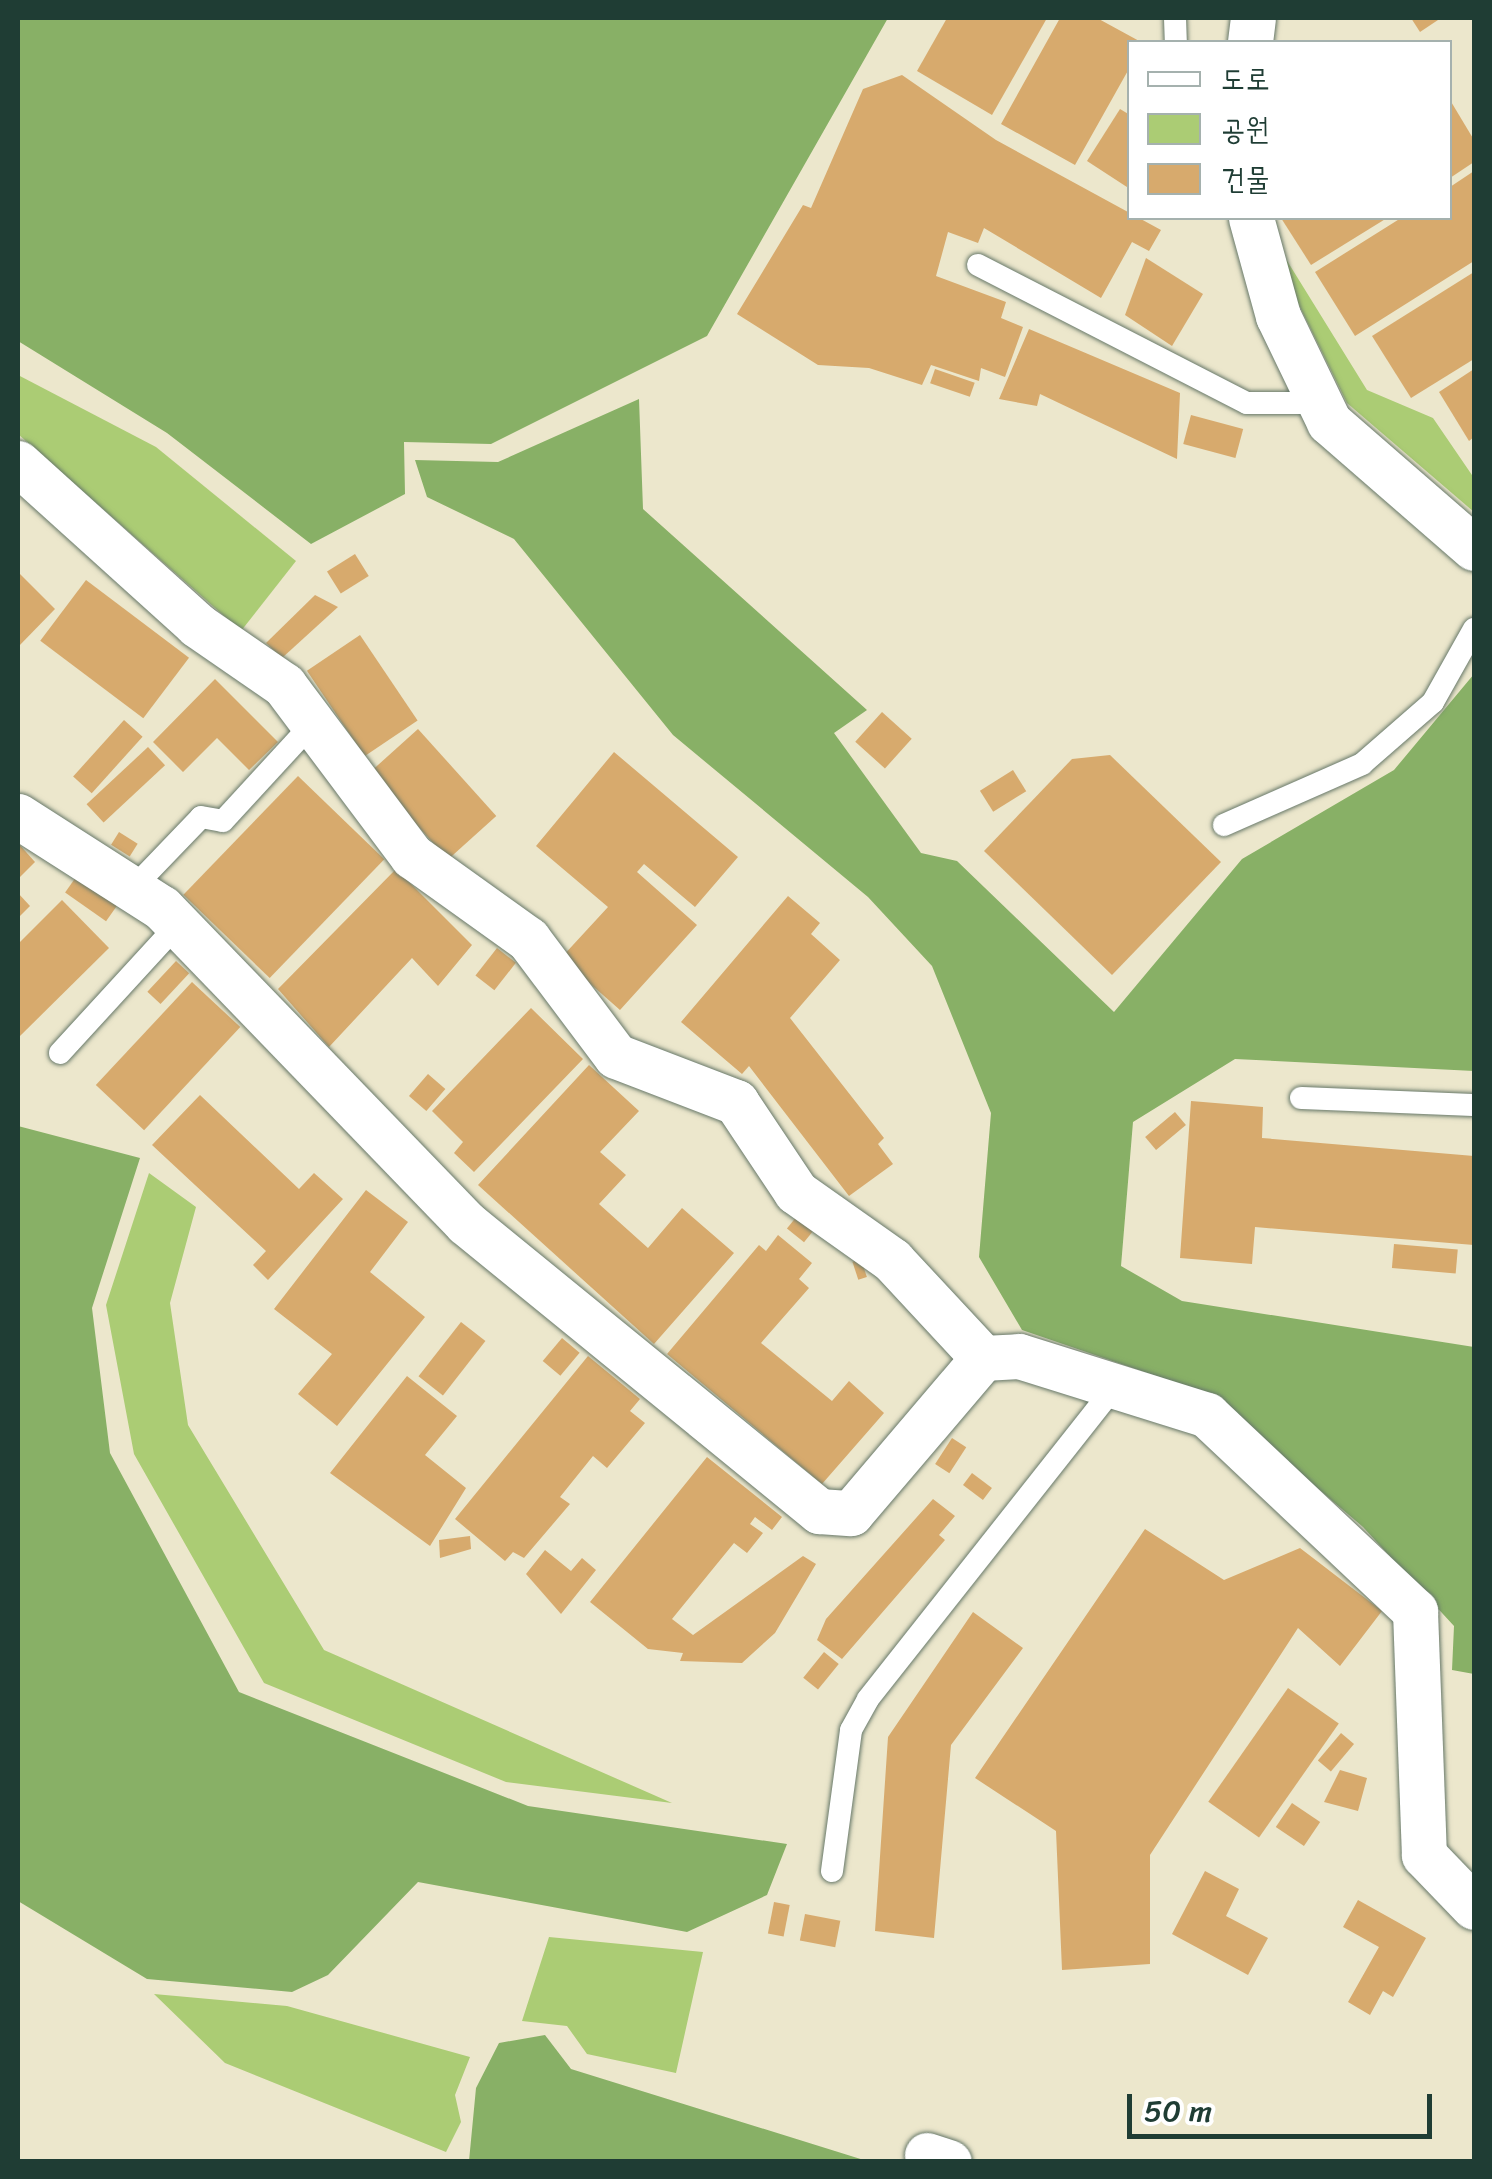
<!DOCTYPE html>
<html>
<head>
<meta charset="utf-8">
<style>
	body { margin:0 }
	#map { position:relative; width:1492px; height:2179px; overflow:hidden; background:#ece7cc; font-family:Sriracha,"Poor Story",sans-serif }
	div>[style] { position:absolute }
	.green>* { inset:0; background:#abcc74 }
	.forest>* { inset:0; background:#88b066 }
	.building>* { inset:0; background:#d7aa6d; transform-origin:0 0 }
	.roads { filter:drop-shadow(0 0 2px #677869) drop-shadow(0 0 2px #677869) }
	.service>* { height:22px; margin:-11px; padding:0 11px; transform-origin:11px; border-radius:11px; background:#fff }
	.minor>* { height:45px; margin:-22.5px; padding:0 22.5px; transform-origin:22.5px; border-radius:22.5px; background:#fff }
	span { translate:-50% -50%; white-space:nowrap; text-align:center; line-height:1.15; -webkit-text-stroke:8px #fff; paint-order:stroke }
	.frame { position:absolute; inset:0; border:20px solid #1f3d34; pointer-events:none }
	.legend { position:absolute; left:1127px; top:40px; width:325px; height:180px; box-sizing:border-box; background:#fff; border:2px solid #a5b1ae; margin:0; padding:12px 18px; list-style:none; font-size:30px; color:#1f3d34 }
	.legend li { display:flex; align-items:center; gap:20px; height:50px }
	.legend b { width:50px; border:2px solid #a5b1ae }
	.scale { position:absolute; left:1127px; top:2094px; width:305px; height:45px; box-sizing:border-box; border:5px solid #1f3d34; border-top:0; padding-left:12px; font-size:30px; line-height:35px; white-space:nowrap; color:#1f3d34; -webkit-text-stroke:8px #fff; paint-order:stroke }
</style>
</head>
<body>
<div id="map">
	<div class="green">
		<div style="clip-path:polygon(1281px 251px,1367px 390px,1433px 418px,1474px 478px,1474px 512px,1347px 403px,1276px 258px)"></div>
		<div style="clip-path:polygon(18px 375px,156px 447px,296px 561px,241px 631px,18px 434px)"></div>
		<div style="clip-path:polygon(149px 1173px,196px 1207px,170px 1303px,188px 1425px,324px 1650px,672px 1803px,506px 1782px,264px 1683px,134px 1454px,106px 1305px)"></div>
		<div style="clip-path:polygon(549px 1937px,703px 1952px,676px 2073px,587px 2054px,567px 2026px,522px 2021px)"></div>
		<div style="clip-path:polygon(154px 1994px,287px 2006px,470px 2057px,455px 2095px,461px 2122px,446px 2152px,225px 2063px)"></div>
	</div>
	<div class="forest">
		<div style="clip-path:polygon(18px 18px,888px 18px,707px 336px,491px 444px,404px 442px,405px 494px,311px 544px,167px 433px,18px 341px)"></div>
		<div style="clip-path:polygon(639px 399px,643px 509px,867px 710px,834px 733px,921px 853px,957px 861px,1114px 1012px,1242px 859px,1394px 770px,1474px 674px,1474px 1071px,1235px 1059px,1133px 1122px,1121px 1266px,1182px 1301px,1474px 1347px,1474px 1674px,1452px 1670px,1454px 1626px,1363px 1527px,1206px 1393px,1022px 1330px,979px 1257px,991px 1113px,932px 966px,868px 897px,673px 735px,514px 539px,427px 497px,415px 460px,498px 462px)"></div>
		<div style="clip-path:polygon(18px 1126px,140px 1158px,92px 1308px,110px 1453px,239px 1692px,528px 1806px,787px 1844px,767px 1895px,687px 1932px,418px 1882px,328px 1975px,292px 1992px,147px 1979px,18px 1901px)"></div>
		<div style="clip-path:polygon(545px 2035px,571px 2069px,867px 2161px,469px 2161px,476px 2088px,499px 2043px)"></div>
	</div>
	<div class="building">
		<div style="clip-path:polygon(947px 18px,1047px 18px,992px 115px,917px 71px)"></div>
		<div style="clip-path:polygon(1060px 18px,1097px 18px,1141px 42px,1130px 42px,1130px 67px,1075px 165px,1001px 124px)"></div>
		<div style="clip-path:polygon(1411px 18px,1441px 18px,1420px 32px)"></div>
		<div style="clip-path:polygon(902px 75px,996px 140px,1161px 230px,1149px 251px,1132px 242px,1101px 298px,984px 228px,978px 243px,948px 232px,936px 276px,1006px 302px,1001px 318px,1023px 327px,1005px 377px,981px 368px,979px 381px,931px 365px,922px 385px,869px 368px,818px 365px,737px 314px,803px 205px,811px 208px,863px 89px)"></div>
		<div style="clip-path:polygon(1450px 100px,1474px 140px,1474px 162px,1450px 178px)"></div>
		<div style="clip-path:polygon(1120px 109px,1130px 115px,1130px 189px,1087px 161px)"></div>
		<div style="clip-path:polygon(1474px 171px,1474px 261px,1355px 336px,1315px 272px,1401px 218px,1450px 218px,1450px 187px)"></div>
		<div style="clip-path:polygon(1281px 218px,1387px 218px,1311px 265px)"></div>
		<div style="clip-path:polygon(1146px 258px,1203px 294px,1172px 346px,1125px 315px)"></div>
		<div style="clip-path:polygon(1474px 272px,1474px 359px,1411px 398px,1372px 336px)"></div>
		<div style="clip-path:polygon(1029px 329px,1180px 393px,1177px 459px,1040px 394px,1037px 406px,999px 399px)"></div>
		<div style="left:935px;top:369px;width:42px;height:15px;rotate:19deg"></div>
		<div style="clip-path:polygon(1474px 369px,1474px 437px,1469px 441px,1439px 392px)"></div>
		<div style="left:1191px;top:415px;width:54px;height:30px;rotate:15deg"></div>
		<div style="left:355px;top:554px;width:26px;height:33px;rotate:58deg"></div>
		<div style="clip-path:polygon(18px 572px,55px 609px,18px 647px)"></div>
		<div style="left:86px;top:580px;width:129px;height:76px;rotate:37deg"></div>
		<div style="clip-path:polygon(315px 595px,338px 607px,282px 658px,266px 643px)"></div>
		<div style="left:360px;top:635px;width:103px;height:64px;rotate:56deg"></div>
		<div style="clip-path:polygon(215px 679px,278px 742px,249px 770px,217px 738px,183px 772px,153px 742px)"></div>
		<div style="left:882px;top:712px;width:40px;height:40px;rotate:42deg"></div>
		<div style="left:124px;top:720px;width:25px;height:76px;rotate:42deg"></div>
		<div style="left:418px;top:729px;width:117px;height:65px;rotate:48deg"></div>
		<div style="left:148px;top:747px;width:25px;height:84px;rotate:47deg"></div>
		<div style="clip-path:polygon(614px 752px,738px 857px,695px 907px,644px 864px,637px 872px,697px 925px,620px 1010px,561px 958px,608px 907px,536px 846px)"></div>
		<div style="clip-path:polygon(1110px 755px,1221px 862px,1112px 975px,984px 851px,1072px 759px)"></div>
		<div style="left:1013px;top:770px;width:25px;height:39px;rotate:58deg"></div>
		<div style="left:298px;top:776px;width:120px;height:165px;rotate:44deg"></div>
		<div style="left:119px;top:832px;width:22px;height:15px;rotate:32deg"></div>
		<div style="clip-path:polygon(18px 843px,35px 862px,18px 879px)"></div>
		<div style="clip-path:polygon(396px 869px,472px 945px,438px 986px,412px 958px,329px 1047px,278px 989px)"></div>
		<div style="left:76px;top:877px;width:50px;height:19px;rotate:35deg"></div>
		<div style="clip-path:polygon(18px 893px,30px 906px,18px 918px)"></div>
		<div style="clip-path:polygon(788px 896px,820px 923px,811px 934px,840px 960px,790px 1018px,884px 1138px,878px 1144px,893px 1164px,849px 1196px,749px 1066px,742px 1074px,681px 1022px)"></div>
		<div style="clip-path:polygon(62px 900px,109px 948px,18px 1038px,18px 944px)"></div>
		<div style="left:497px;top:948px;width:24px;height:35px;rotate:38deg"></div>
		<div style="left:176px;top:961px;width:18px;height:42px;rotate:43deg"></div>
		<div style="left:192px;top:982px;width:66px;height:141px;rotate:43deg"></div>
		<div style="clip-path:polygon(531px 1008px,583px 1059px,474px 1172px,454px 1153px,463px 1142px,432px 1111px)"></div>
		<div style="clip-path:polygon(589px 1065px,639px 1111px,600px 1152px,626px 1175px,599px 1204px,648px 1248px,682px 1208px,734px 1253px,654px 1344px,478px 1185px)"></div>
		<div style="left:428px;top:1074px;width:23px;height:29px;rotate:41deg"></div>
		<div style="clip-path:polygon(200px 1095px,299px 1189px,314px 1173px,343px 1199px,268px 1280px,253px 1265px,266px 1251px,152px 1145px)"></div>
		<div style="clip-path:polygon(1191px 1101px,1263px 1107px,1262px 1138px,1474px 1156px,1474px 1245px,1255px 1227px,1252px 1264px,1180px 1258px)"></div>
		<div style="left:1175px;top:1112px;width:17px;height:39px;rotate:50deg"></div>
		<div style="clip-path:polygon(366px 1190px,408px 1222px,370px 1272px,425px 1317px,337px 1426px,298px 1394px,332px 1354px,274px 1309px)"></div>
		<div style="left:797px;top:1216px;width:22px;height:16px;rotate:39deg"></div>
		<div style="clip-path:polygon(778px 1235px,812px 1263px,799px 1279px,809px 1288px,761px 1343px,832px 1401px,849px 1381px,884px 1413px,822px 1484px,667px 1354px,759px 1245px,766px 1251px)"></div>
		<div style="left:1394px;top:1244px;width:64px;height:24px;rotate:5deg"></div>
		<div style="left:861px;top:1259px;width:19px;height:9px;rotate:72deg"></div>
		<div style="left:461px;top:1322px;width:31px;height:69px;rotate:38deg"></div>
		<div style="left:562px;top:1338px;width:23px;height:30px;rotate:40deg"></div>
		<div style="clip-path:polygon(588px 1356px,640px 1399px,630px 1411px,645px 1423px,607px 1468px,593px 1456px,560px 1497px,570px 1504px,524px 1558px,513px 1552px,505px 1561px,455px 1519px)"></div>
		<div style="clip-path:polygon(407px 1376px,457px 1416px,425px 1455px,466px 1488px,430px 1546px,330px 1473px)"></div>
		<div style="left:952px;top:1438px;width:17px;height:31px;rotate:33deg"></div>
		<div style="clip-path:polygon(707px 1457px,782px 1517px,772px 1530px,755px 1517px,750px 1524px,763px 1533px,747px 1553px,734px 1543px,672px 1619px,693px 1635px,803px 1556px,816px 1564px,775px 1633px,742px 1663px,680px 1661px,683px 1653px,648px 1649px,590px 1602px)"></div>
		<div style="left:972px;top:1473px;width:25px;height:15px;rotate:37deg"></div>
		<div style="clip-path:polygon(933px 1499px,955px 1516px,939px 1535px,945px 1540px,842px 1659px,817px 1640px,826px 1619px)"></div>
		<div style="clip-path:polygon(1145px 1529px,1224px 1580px,1300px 1548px,1382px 1611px,1340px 1666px,1298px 1628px,1150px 1855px,1150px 1964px,1062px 1970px,1056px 1831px,975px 1778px)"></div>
		<div style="clip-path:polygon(470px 1536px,471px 1549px,440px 1558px,439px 1540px)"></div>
		<div style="clip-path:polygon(545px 1550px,571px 1571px,582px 1558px,596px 1570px,561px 1614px,526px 1574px)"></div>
		<div style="clip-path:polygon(973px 1612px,1023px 1648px,951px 1745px,934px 1938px,875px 1931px,888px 1737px)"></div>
		<div style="left:824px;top:1652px;width:19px;height:33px;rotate:39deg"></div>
		<div style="left:1288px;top:1688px;width:62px;height:139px;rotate:35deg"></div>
		<div style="left:1341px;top:1733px;width:17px;height:36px;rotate:40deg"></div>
		<div style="clip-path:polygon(1340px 1770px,1367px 1778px,1358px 1811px,1324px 1802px)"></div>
		<div style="left:1292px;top:1803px;width:34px;height:29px;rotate:34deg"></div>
		<div style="clip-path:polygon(1205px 1871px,1239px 1889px,1226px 1916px,1268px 1938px,1248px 1975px,1172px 1934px)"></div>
		<div style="clip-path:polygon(1358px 1900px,1426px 1938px,1393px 1997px,1383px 1991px,1370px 2015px,1348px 2002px,1379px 1947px,1343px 1927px)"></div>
		<div style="left:774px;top:1902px;width:16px;height:32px;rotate:11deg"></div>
		<div style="left:805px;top:1914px;width:36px;height:27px;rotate:11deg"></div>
	</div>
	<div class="roads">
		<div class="service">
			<div style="left:1175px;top:18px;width:24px;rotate:88deg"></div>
			<div style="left:978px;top:265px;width:302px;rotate:27.2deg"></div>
			<div style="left:1247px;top:403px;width:73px"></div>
			<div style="left:1224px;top:825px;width:151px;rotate:-23.8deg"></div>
			<div style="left:1362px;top:764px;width:94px;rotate:-41.1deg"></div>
			<div style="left:1433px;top:702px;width:84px;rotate:-60.7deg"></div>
			<div style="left:133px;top:888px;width:98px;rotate:-46.2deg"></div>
			<div style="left:201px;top:817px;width:22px;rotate:10deg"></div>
			<div style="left:223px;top:821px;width:134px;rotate:-47.4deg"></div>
			<div style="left:60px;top:1053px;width:175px;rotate:-47.5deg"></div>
			<div style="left:1301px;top:1098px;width:173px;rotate:2.3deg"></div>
			<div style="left:832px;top:1871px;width:142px;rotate:-82.3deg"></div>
			<div style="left:851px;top:1730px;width:35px;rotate:-61deg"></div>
			<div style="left:868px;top:1699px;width:399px;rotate:-51.7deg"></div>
		</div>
		<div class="minor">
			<div style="left:1250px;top:42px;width:24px;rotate:-83deg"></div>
			<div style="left:1251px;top:218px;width:102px;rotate:74.6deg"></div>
			<div style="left:1278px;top:316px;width:118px;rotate:64.3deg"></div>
			<div style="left:1329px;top:422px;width:192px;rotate:41deg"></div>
			<div style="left:18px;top:463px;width:241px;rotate:42.1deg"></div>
			<div style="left:197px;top:625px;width:106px;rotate:34.6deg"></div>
			<div style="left:284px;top:685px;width:214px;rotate:53.2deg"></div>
			<div style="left:412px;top:856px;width:143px;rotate:35.6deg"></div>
			<div style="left:528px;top:939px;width:146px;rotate:53.1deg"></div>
			<div style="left:616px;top:1056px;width:129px;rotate:21deg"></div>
			<div style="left:736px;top:1102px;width:108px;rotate:56.3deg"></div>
			<div style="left:796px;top:1192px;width:118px;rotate:35.3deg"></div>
			<div style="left:892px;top:1260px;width:134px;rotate:47.1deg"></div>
			<div style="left:983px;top:1358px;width:36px;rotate:-3deg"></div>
			<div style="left:1019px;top:1356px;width:197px;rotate:17.4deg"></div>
			<div style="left:1207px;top:1415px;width:286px;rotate:43.3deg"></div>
			<div style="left:1415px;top:1611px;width:244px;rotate:87.9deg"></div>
			<div style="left:1424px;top:1855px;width:72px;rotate:46.1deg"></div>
			<div style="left:18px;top:816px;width:171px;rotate:32.6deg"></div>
			<div style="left:162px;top:908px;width:438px;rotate:46deg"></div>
			<div style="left:466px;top:1223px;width:456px;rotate:39.2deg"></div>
			<div style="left:819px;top:1511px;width:32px;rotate:4deg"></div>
			<div style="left:851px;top:1513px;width:204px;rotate:-49.6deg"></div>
			<div style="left:927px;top:2155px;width:23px;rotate:18deg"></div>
		</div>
	</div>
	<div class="frame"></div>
	<ul class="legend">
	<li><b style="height:12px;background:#fff"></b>도로</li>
	<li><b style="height:28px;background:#abcc74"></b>공원</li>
	<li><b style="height:28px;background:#d7aa6d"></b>건물</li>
	</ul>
	<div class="scale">50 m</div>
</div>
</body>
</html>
